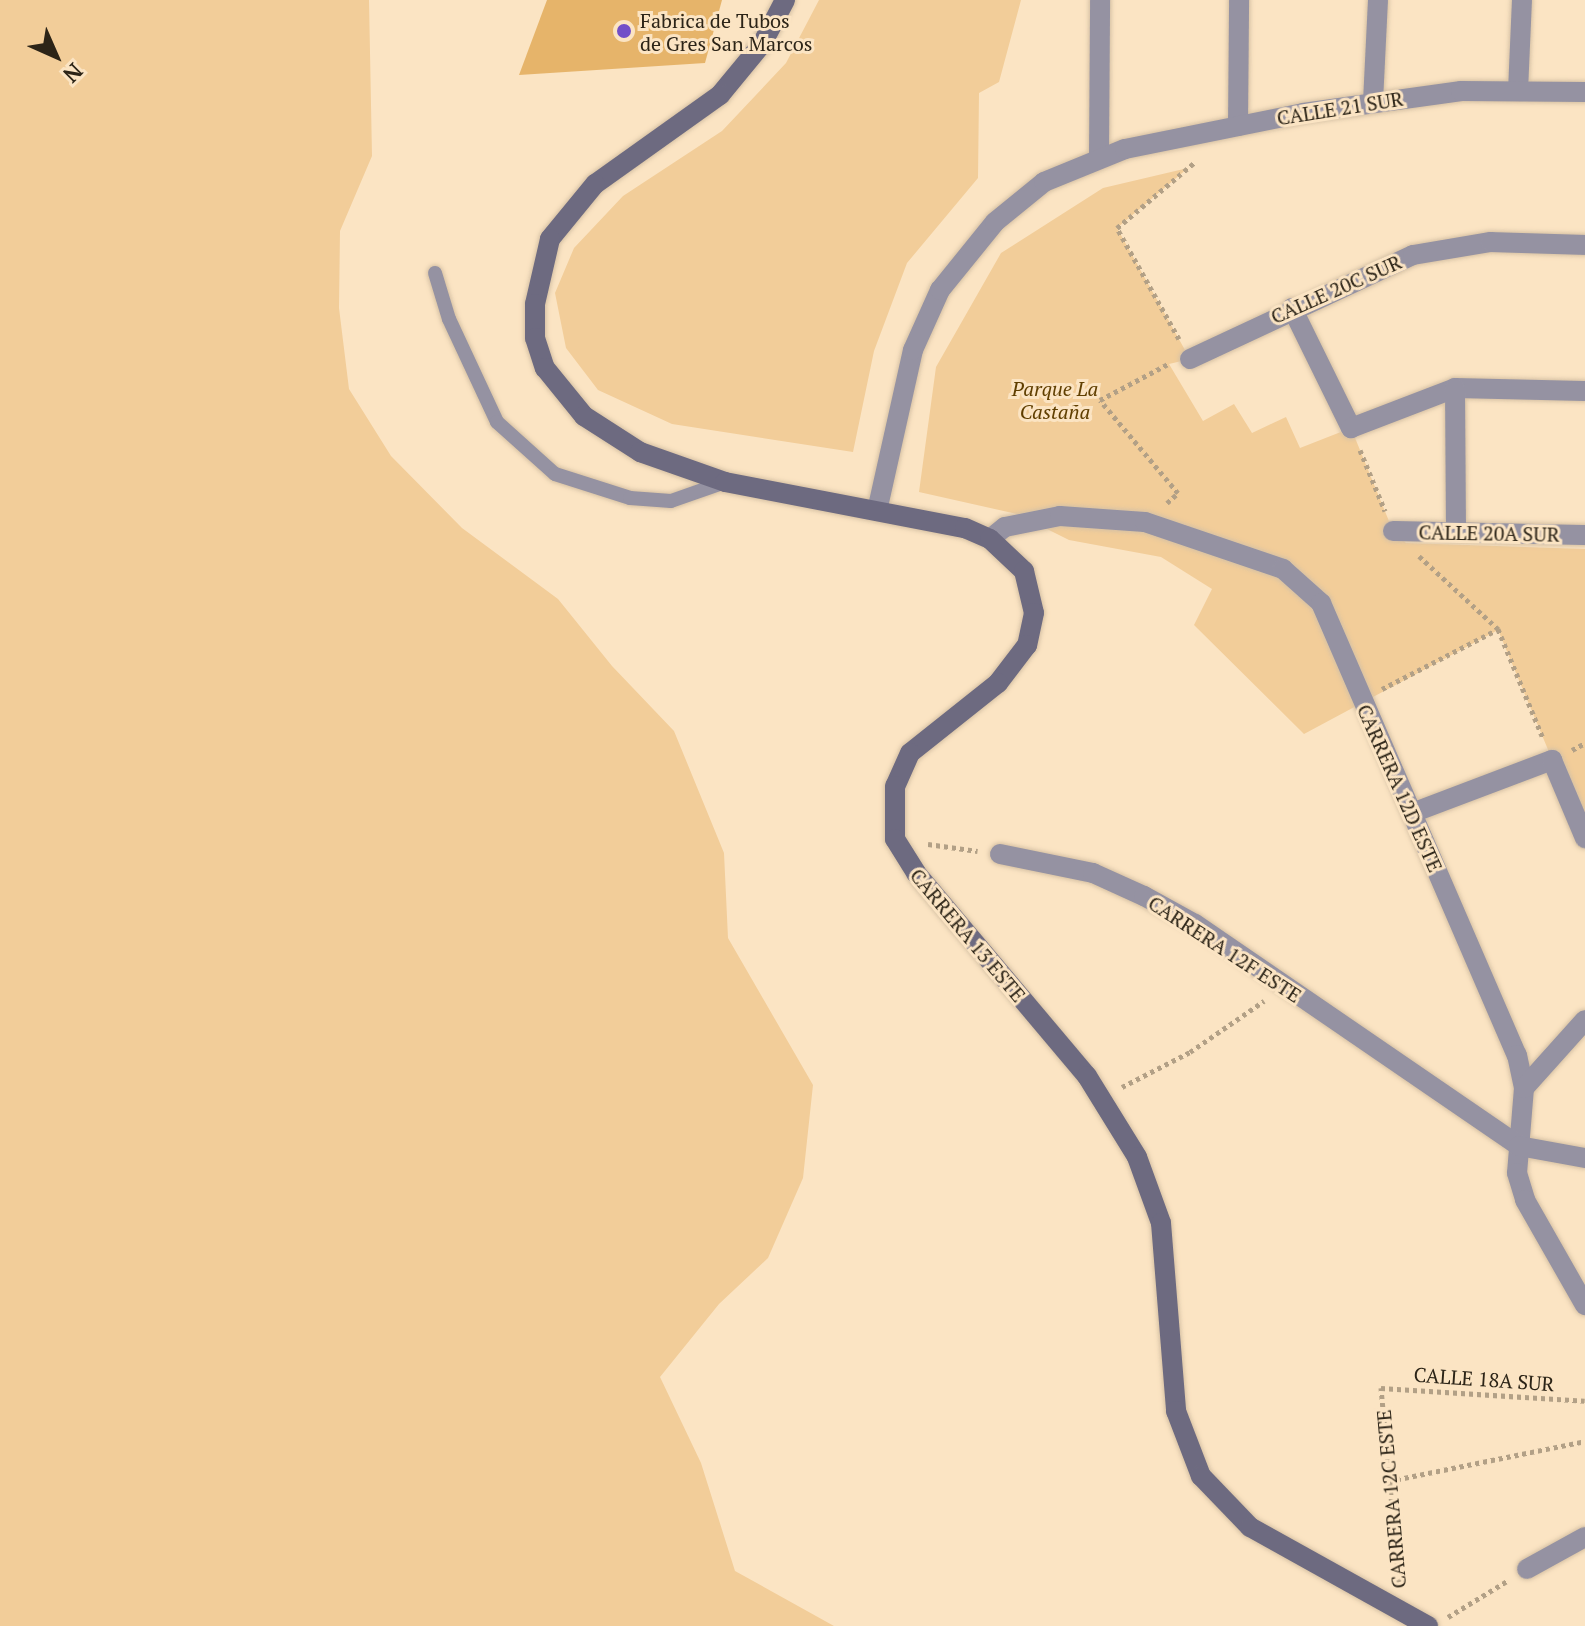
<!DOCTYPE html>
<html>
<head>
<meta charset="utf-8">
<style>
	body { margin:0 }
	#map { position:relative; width:1585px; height:1626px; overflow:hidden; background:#fbe4c3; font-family:"PT Serif",serif }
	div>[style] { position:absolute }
	.green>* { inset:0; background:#f2cd99 }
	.building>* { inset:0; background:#e6b46a }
	.path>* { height:5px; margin-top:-2.5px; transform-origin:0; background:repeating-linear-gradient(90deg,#b2a086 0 4px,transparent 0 8px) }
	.roads { filter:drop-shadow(0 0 2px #d6c1a4) drop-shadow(0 0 2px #d6c1a4) }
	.service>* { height:14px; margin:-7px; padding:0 7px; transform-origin:7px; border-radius:7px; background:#9592a2 }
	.minor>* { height:20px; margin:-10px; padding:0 10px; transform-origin:10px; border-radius:10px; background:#9592a2 }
	.tertiary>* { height:20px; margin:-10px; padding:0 10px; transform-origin:10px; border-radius:10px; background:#9592a2 }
	.secondary>* { height:20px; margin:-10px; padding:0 10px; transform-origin:10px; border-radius:10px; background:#6d6a80 }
	.dots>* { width:22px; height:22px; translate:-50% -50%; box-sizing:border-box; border:4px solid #fbe4c3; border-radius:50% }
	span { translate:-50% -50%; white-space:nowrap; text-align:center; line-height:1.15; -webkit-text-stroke:6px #fbe4c3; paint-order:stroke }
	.poi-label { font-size:20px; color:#2c2417 }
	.left { translate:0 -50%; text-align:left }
	.street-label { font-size:20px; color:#2c2417 }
	.park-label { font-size:20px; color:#603f00; font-style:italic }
	.north { position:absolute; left:16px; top:16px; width:80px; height:80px; -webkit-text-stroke:6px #fbe4c3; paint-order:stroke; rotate:135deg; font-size:22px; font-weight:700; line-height:32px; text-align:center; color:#2c2417 }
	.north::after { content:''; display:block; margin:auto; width:28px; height:36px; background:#2c2417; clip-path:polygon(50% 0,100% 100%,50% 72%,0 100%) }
</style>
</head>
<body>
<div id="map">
	<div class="green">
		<div style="clip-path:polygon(0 0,369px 0,372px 156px,340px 231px,339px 308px,349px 389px,391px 456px,462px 528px,558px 599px,612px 666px,674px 731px,724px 853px,728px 938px,813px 1085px,803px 1178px,768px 1258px,719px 1304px,660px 1377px,701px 1463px,735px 1571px,834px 1626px,0 1626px)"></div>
		<div style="clip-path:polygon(819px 0,1021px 0,999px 82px,979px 93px,978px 178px,907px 263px,874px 351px,853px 452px,672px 424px,598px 390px,566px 348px,555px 293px,574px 248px,623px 196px,722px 131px,786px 63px)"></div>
		<div style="clip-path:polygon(1188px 168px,1117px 228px,1190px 359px,1169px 364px,1203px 421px,1234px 404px,1252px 433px,1286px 417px,1300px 448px,1351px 428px,1393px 531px,1406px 543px,1585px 549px,1585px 838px,1498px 630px,1304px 734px,1194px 625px,1212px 589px,1161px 557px,1069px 540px,1017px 514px,919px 492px,936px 367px,1001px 253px,1103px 188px)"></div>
	</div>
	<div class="building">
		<div style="clip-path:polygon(547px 0,722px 0,705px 63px,519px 75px)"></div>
	</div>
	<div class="path">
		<div style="left:1179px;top:339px;width:127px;rotate:-119.2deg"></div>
		<div style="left:1117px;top:228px;width:102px;rotate:-40.2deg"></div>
		<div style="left:1360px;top:450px;width:66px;rotate:67.7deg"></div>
		<div style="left:1167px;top:503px;width:15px;rotate:-42deg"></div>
		<div style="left:1178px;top:493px;width:121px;rotate:-130deg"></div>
		<div style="left:1100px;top:400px;width:77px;rotate:-27.9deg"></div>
		<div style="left:1419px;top:556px;width:108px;rotate:42.7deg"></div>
		<div style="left:1498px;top:629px;width:118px;rotate:67.6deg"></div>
		<div style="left:1382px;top:689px;width:131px;rotate:-27.3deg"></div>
		<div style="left:1572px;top:750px;width:15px;rotate:-28deg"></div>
		<div style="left:928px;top:844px;width:50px;rotate:8deg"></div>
		<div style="left:1122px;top:1087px;width:76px;rotate:-27.2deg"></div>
		<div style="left:1190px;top:1052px;width:90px;rotate:-34.6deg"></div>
		<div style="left:1389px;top:1481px;width:200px;rotate:-11.5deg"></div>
		<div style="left:1399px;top:1582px;width:195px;rotate:-95.3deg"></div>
		<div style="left:1381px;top:1388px;width:204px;rotate:3.6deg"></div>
		<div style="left:1448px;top:1617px;width:69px;rotate:-31.4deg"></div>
	</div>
	<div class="roads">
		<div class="service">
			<div style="left:435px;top:273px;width:48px;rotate:73.1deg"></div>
			<div style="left:449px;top:319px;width:114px;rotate:65deg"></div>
			<div style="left:497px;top:422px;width:78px;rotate:41.9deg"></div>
			<div style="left:555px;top:474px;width:79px;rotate:17.7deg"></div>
			<div style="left:630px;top:498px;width:41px;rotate:4.2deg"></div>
			<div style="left:671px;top:501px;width:57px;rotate:-19.4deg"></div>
		</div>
		<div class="minor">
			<div style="left:1518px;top:91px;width:91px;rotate:-87.5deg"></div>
			<div style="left:1373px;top:102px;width:102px;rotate:-87.2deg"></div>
			<div style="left:1238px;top:126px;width:126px;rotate:-89.5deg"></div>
			<div style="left:1099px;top:157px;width:157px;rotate:-89.6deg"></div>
			<div style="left:1292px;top:308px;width:134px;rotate:63.8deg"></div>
			<div style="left:1351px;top:428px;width:111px;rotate:-21deg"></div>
			<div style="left:1455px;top:388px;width:130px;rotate:1.3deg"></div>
			<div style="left:1190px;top:359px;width:246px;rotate:-25deg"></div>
			<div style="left:1413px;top:255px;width:79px;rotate:-9.5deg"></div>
			<div style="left:1491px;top:242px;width:94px;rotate:1.8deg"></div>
			<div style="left:1455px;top:388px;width:144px;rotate:89.6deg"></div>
			<div style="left:1393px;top:531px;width:192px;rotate:1.2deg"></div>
			<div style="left:990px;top:539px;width:19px;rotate:-39deg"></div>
			<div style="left:1005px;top:527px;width:56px;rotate:-11.3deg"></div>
			<div style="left:1060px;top:516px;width:85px;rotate:4deg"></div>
			<div style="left:1145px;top:522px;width:146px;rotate:18.8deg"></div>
			<div style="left:1283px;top:569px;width:51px;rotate:41.8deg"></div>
			<div style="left:1321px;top:603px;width:493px;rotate:66.6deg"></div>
			<div style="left:1517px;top:1055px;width:34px;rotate:78deg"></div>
			<div style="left:1524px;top:1088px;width:85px;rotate:94.7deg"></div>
			<div style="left:1517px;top:1173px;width:28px;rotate:73deg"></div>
			<div style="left:1525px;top:1200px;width:121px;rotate:60.3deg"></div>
			<div style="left:1412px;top:813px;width:150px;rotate:-20.7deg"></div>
			<div style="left:1552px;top:760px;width:85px;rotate:67.1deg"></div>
			<div style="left:1000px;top:854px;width:95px;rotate:11.5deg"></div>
			<div style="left:1093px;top:873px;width:56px;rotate:24.3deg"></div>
			<div style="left:1144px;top:896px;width:58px;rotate:28.8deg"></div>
			<div style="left:1195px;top:924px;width:393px;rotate:34.4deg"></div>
			<div style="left:1519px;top:1146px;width:67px;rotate:10.3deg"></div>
			<div style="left:1524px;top:1088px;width:91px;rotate:-48.1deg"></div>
			<div style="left:1527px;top:1569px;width:66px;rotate:-28.9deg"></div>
		</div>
		<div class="tertiary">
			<div style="left:877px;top:511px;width:165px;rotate:-77.4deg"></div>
			<div style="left:913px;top:350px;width:66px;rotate:-65.8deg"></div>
			<div style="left:940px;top:290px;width:87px;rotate:-51deg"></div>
			<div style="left:995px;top:222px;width:63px;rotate:-39.2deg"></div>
			<div style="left:1044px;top:182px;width:87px;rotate:-22.2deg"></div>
			<div style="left:1125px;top:149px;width:182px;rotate:-11.4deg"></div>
			<div style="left:1303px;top:113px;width:160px;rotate:-7.9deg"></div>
			<div style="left:1461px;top:91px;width:124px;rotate:0.5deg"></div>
		</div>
		<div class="secondary">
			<div style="left:785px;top:0;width:50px;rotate:117.6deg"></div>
			<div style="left:762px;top:44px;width:66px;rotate:129.5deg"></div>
			<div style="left:720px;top:95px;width:153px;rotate:144.5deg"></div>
			<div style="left:595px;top:184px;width:71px;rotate:129.3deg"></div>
			<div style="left:550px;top:239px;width:67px;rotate:103deg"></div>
			<div style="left:535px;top:304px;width:34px;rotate:90deg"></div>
			<div style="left:535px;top:338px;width:32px;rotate:72deg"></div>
			<div style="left:545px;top:368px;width:62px;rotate:50.9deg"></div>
			<div style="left:584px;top:416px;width:67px;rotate:32.7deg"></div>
			<div style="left:640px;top:452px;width:90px;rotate:19.4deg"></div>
			<div style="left:725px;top:482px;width:244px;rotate:10.9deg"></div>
			<div style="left:965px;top:528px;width:27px;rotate:24deg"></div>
			<div style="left:990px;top:539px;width:47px;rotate:43.3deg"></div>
			<div style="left:1024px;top:571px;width:43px;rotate:76.6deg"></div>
			<div style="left:1034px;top:613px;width:33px;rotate:102deg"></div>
			<div style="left:1027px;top:645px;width:48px;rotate:127.3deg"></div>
			<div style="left:998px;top:683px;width:112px;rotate:141.5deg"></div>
			<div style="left:910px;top:753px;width:36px;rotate:114deg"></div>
			<div style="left:895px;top:786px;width:53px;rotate:90deg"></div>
			<div style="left:895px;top:839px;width:40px;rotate:58deg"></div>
			<div style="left:916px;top:873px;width:265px;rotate:49.9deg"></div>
			<div style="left:1087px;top:1076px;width:95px;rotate:58.3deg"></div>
			<div style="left:1137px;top:1157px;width:70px;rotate:70deg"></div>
			<div style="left:1161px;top:1223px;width:189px;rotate:85.4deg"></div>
			<div style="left:1176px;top:1411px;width:70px;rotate:69deg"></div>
			<div style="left:1201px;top:1476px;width:71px;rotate:46.1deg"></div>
			<div style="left:1250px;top:1527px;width:204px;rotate:29.1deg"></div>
		</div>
	</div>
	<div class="dots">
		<div style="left:624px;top:31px;background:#724fc8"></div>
	</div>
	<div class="poi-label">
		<span class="left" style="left:640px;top:32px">Fabrica de Tubos<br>de Gres San Marcos</span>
	</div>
	<div class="street-label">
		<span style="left:1340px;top:108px;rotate:-9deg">CALLE 21 SUR</span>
		<span style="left:1336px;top:289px;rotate:-24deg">CALLE 20C SUR</span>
		<span style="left:1489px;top:533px;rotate:1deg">CALLE 20A SUR</span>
		<span style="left:1400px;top:788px;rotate:66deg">CARRERA 12D ESTE</span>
		<span style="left:968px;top:935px;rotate:50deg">CARRERA 13 ESTE</span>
		<span style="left:1225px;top:949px;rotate:33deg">CARRERA 12F ESTE</span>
		<span style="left:1484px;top:1379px;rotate:4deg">CALLE 18A SUR</span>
		<span style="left:1391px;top:1499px;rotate:-95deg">CARRERA 12C ESTE</span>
	</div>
	<div class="park-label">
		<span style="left:1055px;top:400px">Parque La<br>Castaña</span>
	</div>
	<div class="north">N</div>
</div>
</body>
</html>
